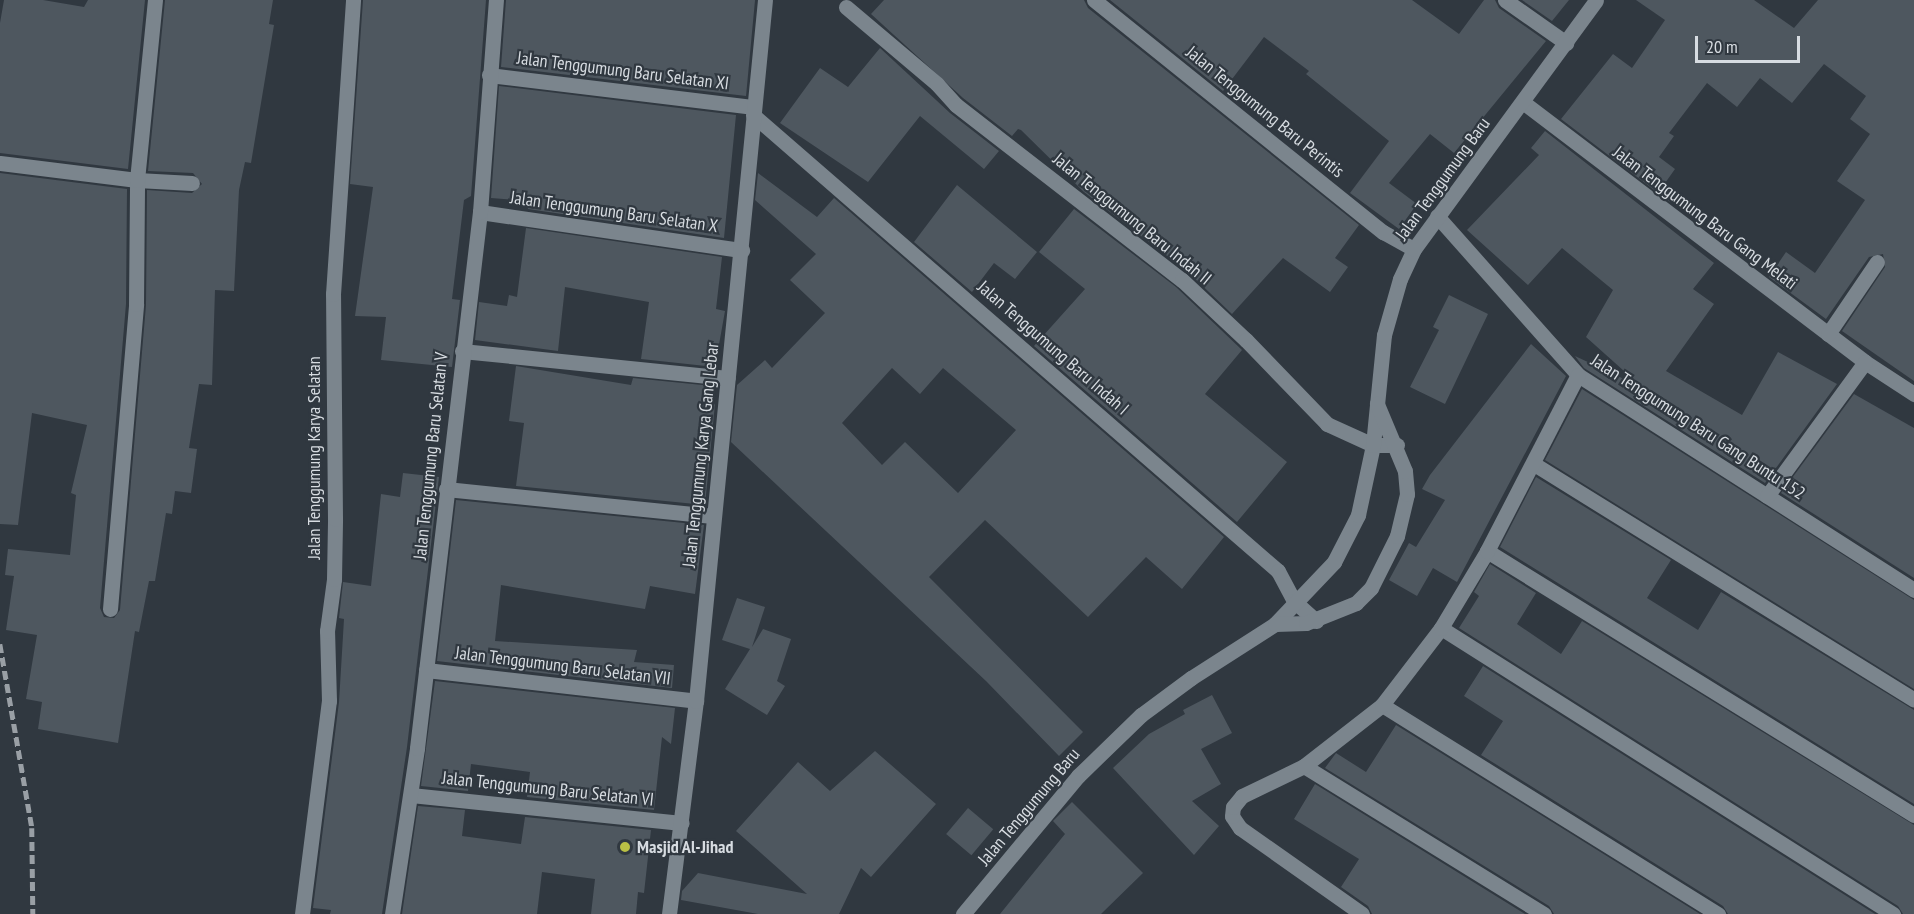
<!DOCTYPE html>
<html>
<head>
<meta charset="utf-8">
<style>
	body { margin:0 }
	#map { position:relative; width:1914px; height:914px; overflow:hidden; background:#303840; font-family:"PT Sans Narrow",sans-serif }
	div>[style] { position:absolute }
	.building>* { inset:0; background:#4e575f; transform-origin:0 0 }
	.street>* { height:15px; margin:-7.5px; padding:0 7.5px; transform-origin:7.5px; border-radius:7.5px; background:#7b858d }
	.secondary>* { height:15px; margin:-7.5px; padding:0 7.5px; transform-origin:7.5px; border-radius:7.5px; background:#7b858d }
	.rail>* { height:4.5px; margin-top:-2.25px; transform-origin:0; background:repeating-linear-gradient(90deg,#999fa5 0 9px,transparent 0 13.5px) }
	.dots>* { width:16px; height:16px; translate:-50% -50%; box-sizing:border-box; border:3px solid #303840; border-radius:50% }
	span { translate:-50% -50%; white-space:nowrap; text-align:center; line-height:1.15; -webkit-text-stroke:4.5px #303840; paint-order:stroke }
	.street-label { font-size:18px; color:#d7dce1 }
	.poi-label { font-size:18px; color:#d7dce1; font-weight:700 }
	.left { translate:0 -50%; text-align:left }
	.scale { position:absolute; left:1695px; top:36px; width:105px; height:27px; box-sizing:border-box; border:3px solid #d7dce1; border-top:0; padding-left:8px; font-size:18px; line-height:21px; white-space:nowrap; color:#d7dce1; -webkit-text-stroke:4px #303840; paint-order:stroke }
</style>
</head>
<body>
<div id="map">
	<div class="building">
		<div style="clip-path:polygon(4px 0,43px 0,84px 7px,88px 0,145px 0,128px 169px,0 153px,0 23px)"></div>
		<div style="clip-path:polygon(165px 0,273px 0,269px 24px,274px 25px,251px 163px,245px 162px,239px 190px,234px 291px,215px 290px,212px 385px,199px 384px,189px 448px,197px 449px,191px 493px,175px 491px,172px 514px,166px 513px,155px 581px,149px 581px,139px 632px,135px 631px,118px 743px,38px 729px,42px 702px,26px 699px,37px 635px,6px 630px,14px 576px,5px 575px,8px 549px,70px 555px,76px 495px,71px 493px,87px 425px,32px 413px,18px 525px,0 524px,0 173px,127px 189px,126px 304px,100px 608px,104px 617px,114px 618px,120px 610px,146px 305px,147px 190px,192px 193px,202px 184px,193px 173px,148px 171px)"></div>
		<div style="clip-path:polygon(363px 0,486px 0,471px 196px,464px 200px,452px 299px,460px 300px,452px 367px,381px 360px,386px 317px,355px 316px,373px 187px,350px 184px)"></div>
		<div style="clip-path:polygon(506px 0,755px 0,746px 96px,501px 67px)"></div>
		<div style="clip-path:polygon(884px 0,1084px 0,1088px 8px,1359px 225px,1335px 258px,1348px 267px,1330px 292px,1283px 258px,1232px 314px,1188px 272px,1084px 192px,1021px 130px,1018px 129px,1012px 136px,963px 98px,871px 14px)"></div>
		<div style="clip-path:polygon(1110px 0,1412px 0,1459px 34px,1484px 0,1495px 0,1499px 8px,1546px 41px,1454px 153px,1430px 134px,1389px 183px,1417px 204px,1399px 229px,1350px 193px,1389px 141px,1306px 74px,1309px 71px,1264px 37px,1223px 91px)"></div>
		<div style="clip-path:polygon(1522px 0,1569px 0,1552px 21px)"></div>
		<div style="clip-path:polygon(1636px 0,1754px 0,1794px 28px,1818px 0,1914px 0,1914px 381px,1842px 331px,1885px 267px,1883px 254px,1869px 257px,1826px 319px,1769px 277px,1786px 252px,1815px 273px,1865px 200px,1837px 181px,1870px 134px,1850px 119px,1866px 96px,1824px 64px,1792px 103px,1760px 78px,1737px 107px,1707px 83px,1669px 133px,1674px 136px,1659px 157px,1675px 169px,1663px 186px,1675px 195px,1670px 202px,1561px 119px,1613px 54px,1632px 68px,1665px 20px)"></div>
		<div style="clip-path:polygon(880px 48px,950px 113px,999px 151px,984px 169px,920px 116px,868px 182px,780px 123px,820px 68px,848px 87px)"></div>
		<div style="clip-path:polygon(499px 86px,736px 115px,724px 238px,528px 209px,529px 201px,491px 198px)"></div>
		<div style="clip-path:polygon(1545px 131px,1714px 263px,1693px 289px,1714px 304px,1666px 371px,1742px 415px,1778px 352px,1837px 384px,1765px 483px,1584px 368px,1575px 356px,1643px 388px,1586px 337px,1613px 290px,1562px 248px,1528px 285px,1467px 230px,1539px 155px,1531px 148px)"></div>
		<div style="clip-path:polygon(evenodd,758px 173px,817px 217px,834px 198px,1224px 537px,1182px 589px,1146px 557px,1088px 617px,985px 520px,929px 577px,1083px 732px,1059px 756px,986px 681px,731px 442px,737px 385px,765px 360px,772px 368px,825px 313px,790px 280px,816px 254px,755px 200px,758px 173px,892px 368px,920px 394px,943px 368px,1016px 430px,958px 493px,905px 442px,882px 465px,842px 423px,892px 368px)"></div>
		<div style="clip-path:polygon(957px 185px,1037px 252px,1015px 279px,994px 263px,972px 292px,914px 242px)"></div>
		<div style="clip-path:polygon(1074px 209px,1176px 287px,1242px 350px,1205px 394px,1287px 462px,1237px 522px,1034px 346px,1085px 289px,1039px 252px)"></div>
		<div style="clip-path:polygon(526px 228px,722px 257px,716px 309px,725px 311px,715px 367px,641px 359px,649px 302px,565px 287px,558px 351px,475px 340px,479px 302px,507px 306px,509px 295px,517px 297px)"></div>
		<div style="clip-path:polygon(1449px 295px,1488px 314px,1445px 404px,1410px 387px,1439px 330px,1433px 327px)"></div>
		<div style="clip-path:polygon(1531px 344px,1566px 376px,1457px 582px,1433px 568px,1417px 596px,1389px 580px,1409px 543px,1416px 547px,1445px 500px,1422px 489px,1430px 475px)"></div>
		<div style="clip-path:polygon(516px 366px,631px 385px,633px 378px,712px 386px,708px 410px,715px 404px,705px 505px,516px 486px,524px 423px,509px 421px)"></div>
		<div style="clip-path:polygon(1582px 389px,1914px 600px,1914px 689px,1545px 460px)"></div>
		<div style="clip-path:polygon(1854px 394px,1914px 428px,1914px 578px,1781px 493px)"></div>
		<div style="clip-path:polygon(403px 473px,439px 477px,407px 747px,382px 914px,330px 914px,331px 910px,313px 908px,339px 702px,344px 619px,339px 618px,343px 582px,371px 586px,381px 494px,400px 497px)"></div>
		<div style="clip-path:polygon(1536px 477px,1671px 560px,1647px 598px,1698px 630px,1721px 592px,1914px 710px,1914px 804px,1500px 547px)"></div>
		<div style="clip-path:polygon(456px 500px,704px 525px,695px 594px,650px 586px,645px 609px,501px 585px,495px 641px,637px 650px,634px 662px,674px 665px,672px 688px,437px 661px)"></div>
		<div style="clip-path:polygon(1490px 564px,1536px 593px,1517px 624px,1561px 654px,1582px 621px,1914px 825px,1914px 914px,1903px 914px,1898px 906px,1459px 628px,1479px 596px,1474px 592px)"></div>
		<div style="clip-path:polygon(737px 598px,765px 607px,752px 647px,763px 629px,791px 639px,777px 681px,785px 686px,767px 715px,725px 689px,750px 649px,722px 640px)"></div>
		<div style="clip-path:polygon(1483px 666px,1875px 914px,1728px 914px,1723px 906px,1481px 755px,1503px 721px,1464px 696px)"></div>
		<div style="clip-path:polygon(435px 681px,675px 708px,671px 744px,662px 737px,654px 810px,527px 797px,530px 772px,471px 764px,468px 791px,421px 786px)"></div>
		<div style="clip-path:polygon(1212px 695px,1232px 733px,1201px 749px,1221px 784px,1192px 801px,1219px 826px,1194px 855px,1113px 768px,1149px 734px,1185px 714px,1183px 710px)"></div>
		<div style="clip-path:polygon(1396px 725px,1700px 914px,1554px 914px,1549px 906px,1325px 768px,1336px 753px,1366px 772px)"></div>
		<div style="clip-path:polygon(875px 751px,936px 804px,871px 877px,861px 868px,839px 914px,758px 914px,681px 900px,682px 891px,698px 873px,807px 894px,736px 831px,798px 762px,830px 791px)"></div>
		<div style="clip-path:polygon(1315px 784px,1525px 914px,1372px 914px,1368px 906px,1341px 887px,1359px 859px,1294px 819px)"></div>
		<div style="clip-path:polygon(1072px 802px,1143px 873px,1101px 914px,1000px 914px,1065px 834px,1053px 821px)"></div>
		<div style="clip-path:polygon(418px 806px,465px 810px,462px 836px,521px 844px,525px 817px,651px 830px,644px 893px,638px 892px,636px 914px,591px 914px,595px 879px,542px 872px,537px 914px,402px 914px)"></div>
		<div style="left:968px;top:808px;width:33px;height:34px;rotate:40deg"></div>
	</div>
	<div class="street">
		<div style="left:1094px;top:0;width:371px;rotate:38.8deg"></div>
		<div style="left:1383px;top:232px;width:35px;rotate:29deg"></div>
		<div style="left:1505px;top:0;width:75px;rotate:35.2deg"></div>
		<div style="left:846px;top:7px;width:119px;rotate:40.2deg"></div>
		<div style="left:937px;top:84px;width:28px;rotate:48deg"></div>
		<div style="left:956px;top:105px;width:286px;rotate:37.8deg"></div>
		<div style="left:1182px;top:280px;width:88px;rotate:43.2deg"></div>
		<div style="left:1246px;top:340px;width:117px;rotate:46deg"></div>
		<div style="left:1327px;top:424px;width:51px;rotate:24.5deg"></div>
		<div style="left:1373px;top:445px;width:24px"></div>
		<div style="left:489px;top:75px;width:265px;rotate:6.9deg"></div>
		<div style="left:1524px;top:103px;width:428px;rotate:37.2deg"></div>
		<div style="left:1865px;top:362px;width:59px;rotate:33.1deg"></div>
		<div style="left:753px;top:115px;width:695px;rotate:40.98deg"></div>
		<div style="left:1278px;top:571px;width:34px;rotate:62deg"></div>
		<div style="left:1294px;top:601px;width:30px;rotate:42deg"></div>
		<div style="left:0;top:163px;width:138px;rotate:7.1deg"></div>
		<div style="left:137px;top:180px;width:55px;rotate:3.1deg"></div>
		<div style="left:480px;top:212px;width:265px;rotate:8.3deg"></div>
		<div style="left:1437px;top:216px;width:213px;rotate:48.4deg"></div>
		<div style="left:1578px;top:375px;width:399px;rotate:32.6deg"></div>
		<div style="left:1828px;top:334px;width:87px;rotate:-55.8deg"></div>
		<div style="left:462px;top:351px;width:267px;rotate:5.8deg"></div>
		<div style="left:1534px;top:464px;width:447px;rotate:31.8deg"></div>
		<div style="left:446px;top:489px;width:268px;rotate:5.8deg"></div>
		<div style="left:1767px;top:496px;width:166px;rotate:-53.8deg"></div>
		<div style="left:1487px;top:551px;width:502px;rotate:31.73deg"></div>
		<div style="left:110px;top:609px;width:306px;rotate:-85.1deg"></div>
		<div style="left:136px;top:304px;width:124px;rotate:-89.5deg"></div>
		<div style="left:137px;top:180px;width:181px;rotate:-84.3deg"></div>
		<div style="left:1441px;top:628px;width:535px;rotate:32.32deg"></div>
		<div style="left:426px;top:670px;width:272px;rotate:6.5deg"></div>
		<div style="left:1382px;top:705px;width:396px;rotate:31.9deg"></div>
		<div style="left:1304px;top:766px;width:282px;rotate:31.7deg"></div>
		<div style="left:411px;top:795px;width:272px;rotate:5.9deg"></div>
		<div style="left:302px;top:914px;width:215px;rotate:-82.8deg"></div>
		<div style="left:329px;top:701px;width:70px;rotate:-91.6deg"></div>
		<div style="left:327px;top:631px;width:52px;rotate:-82.3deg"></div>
		<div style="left:334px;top:579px;width:60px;rotate:-89deg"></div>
		<div style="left:335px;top:519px;width:225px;rotate:-90.5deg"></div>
		<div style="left:333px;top:294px;width:295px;rotate:-86.1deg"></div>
		<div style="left:392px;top:914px;width:168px;rotate:-81.4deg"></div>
		<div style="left:417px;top:748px;width:540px;rotate:-83.3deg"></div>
		<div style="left:480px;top:212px;width:213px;rotate:-85.7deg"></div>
		<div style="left:669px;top:914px;width:215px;rotate:-82.8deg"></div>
		<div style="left:696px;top:701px;width:704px;rotate:-84.38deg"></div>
		<div style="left:963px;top:914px;width:180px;rotate:-50.2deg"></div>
		<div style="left:1078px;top:776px;width:88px;rotate:-44.1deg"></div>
		<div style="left:1141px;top:715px;width:62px;rotate:-36.5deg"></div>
		<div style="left:1191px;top:678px;width:100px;rotate:-32.7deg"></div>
		<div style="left:1362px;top:914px;width:149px;rotate:-144.8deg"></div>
		<div style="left:1240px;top:828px;width:14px;rotate:-124deg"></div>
		<div style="left:1232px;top:816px;width:9px;rotate:-84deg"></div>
		<div style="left:1233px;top:807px;width:14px;rotate:-51deg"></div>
		<div style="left:1242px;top:796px;width:69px;rotate:-25.8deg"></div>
		<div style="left:1304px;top:766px;width:99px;rotate:-38deg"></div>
		<div style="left:1382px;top:705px;width:97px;rotate:-52.5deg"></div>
		<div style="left:1441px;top:628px;width:90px;rotate:-59.1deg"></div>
		<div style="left:1487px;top:551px;width:198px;rotate:-62.7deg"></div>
	</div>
	<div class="secondary">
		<div style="left:1275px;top:624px;width:86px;rotate:-46.4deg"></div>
		<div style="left:1334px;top:562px;width:53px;rotate:-62.9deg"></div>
		<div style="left:1358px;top:515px;width:72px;rotate:-77.9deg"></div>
		<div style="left:1373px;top:445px;width:111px;rotate:-84.3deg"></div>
		<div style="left:1384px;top:335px;width:58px;rotate:-74.1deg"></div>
		<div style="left:1400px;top:279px;width:33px;rotate:-65deg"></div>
		<div style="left:1414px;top:249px;width:308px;rotate:-53.8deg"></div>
		<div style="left:1275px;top:624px;width:31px;rotate:-2deg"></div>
		<div style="left:1306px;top:623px;width:54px;rotate:-21.8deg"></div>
		<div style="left:1356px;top:603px;width:21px;rotate:-45deg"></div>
		<div style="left:1371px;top:588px;width:58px;rotate:-63.4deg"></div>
		<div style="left:1397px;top:536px;width:43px;rotate:-76.6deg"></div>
		<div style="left:1407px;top:494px;width:23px;rotate:-95deg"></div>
		<div style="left:1405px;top:471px;width:73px;rotate:-112.7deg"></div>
	</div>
	<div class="rail">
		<div style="left:0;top:644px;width:187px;rotate:80.1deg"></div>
		<div style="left:32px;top:828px;width:86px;rotate:89.3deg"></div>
	</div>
	<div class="dots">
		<div style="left:625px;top:847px;background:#bac045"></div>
	</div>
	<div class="street-label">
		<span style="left:623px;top:71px;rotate:7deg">Jalan Tenggumung Baru Selatan XI</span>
		<span style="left:1265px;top:112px;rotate:39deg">Jalan Tenggumung Baru Perintis</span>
		<span style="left:1443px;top:179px;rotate:-54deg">Jalan Tenggumung Baru</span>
		<span style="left:614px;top:212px;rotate:8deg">Jalan Tenggumung Baru Selatan X</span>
		<span style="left:1705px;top:218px;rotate:37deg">Jalan Tenggumung Baru Gang Melati</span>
		<span style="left:1132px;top:219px;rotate:39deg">Jalan Tenggumung Baru Indah II</span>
		<span style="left:1053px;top:348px;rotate:41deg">Jalan Tenggumung Baru Indah I</span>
		<span style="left:1698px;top:427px;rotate:33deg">Jalan Tenggumung Baru Gang Buntu 152</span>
		<span style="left:701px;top:455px;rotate:-84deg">Jalan Tenggumung Karya Gang Lebar</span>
		<span style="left:431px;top:456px;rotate:-84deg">Jalan Tenggumung Baru Selatan V</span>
		<span style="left:314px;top:458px;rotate:-90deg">Jalan Tenggumung Karya Selatan</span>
		<span style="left:563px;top:666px;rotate:7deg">Jalan Tenggumung Baru Selatan VII</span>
		<span style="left:548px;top:789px;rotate:6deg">Jalan Tenggumung Baru Selatan VI</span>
		<span style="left:1029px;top:807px;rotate:-50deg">Jalan Tenggumung Baru</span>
	</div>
	<div class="poi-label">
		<span class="left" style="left:637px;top:847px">Masjid Al-Jihad</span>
	</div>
	<div class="scale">20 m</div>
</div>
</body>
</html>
